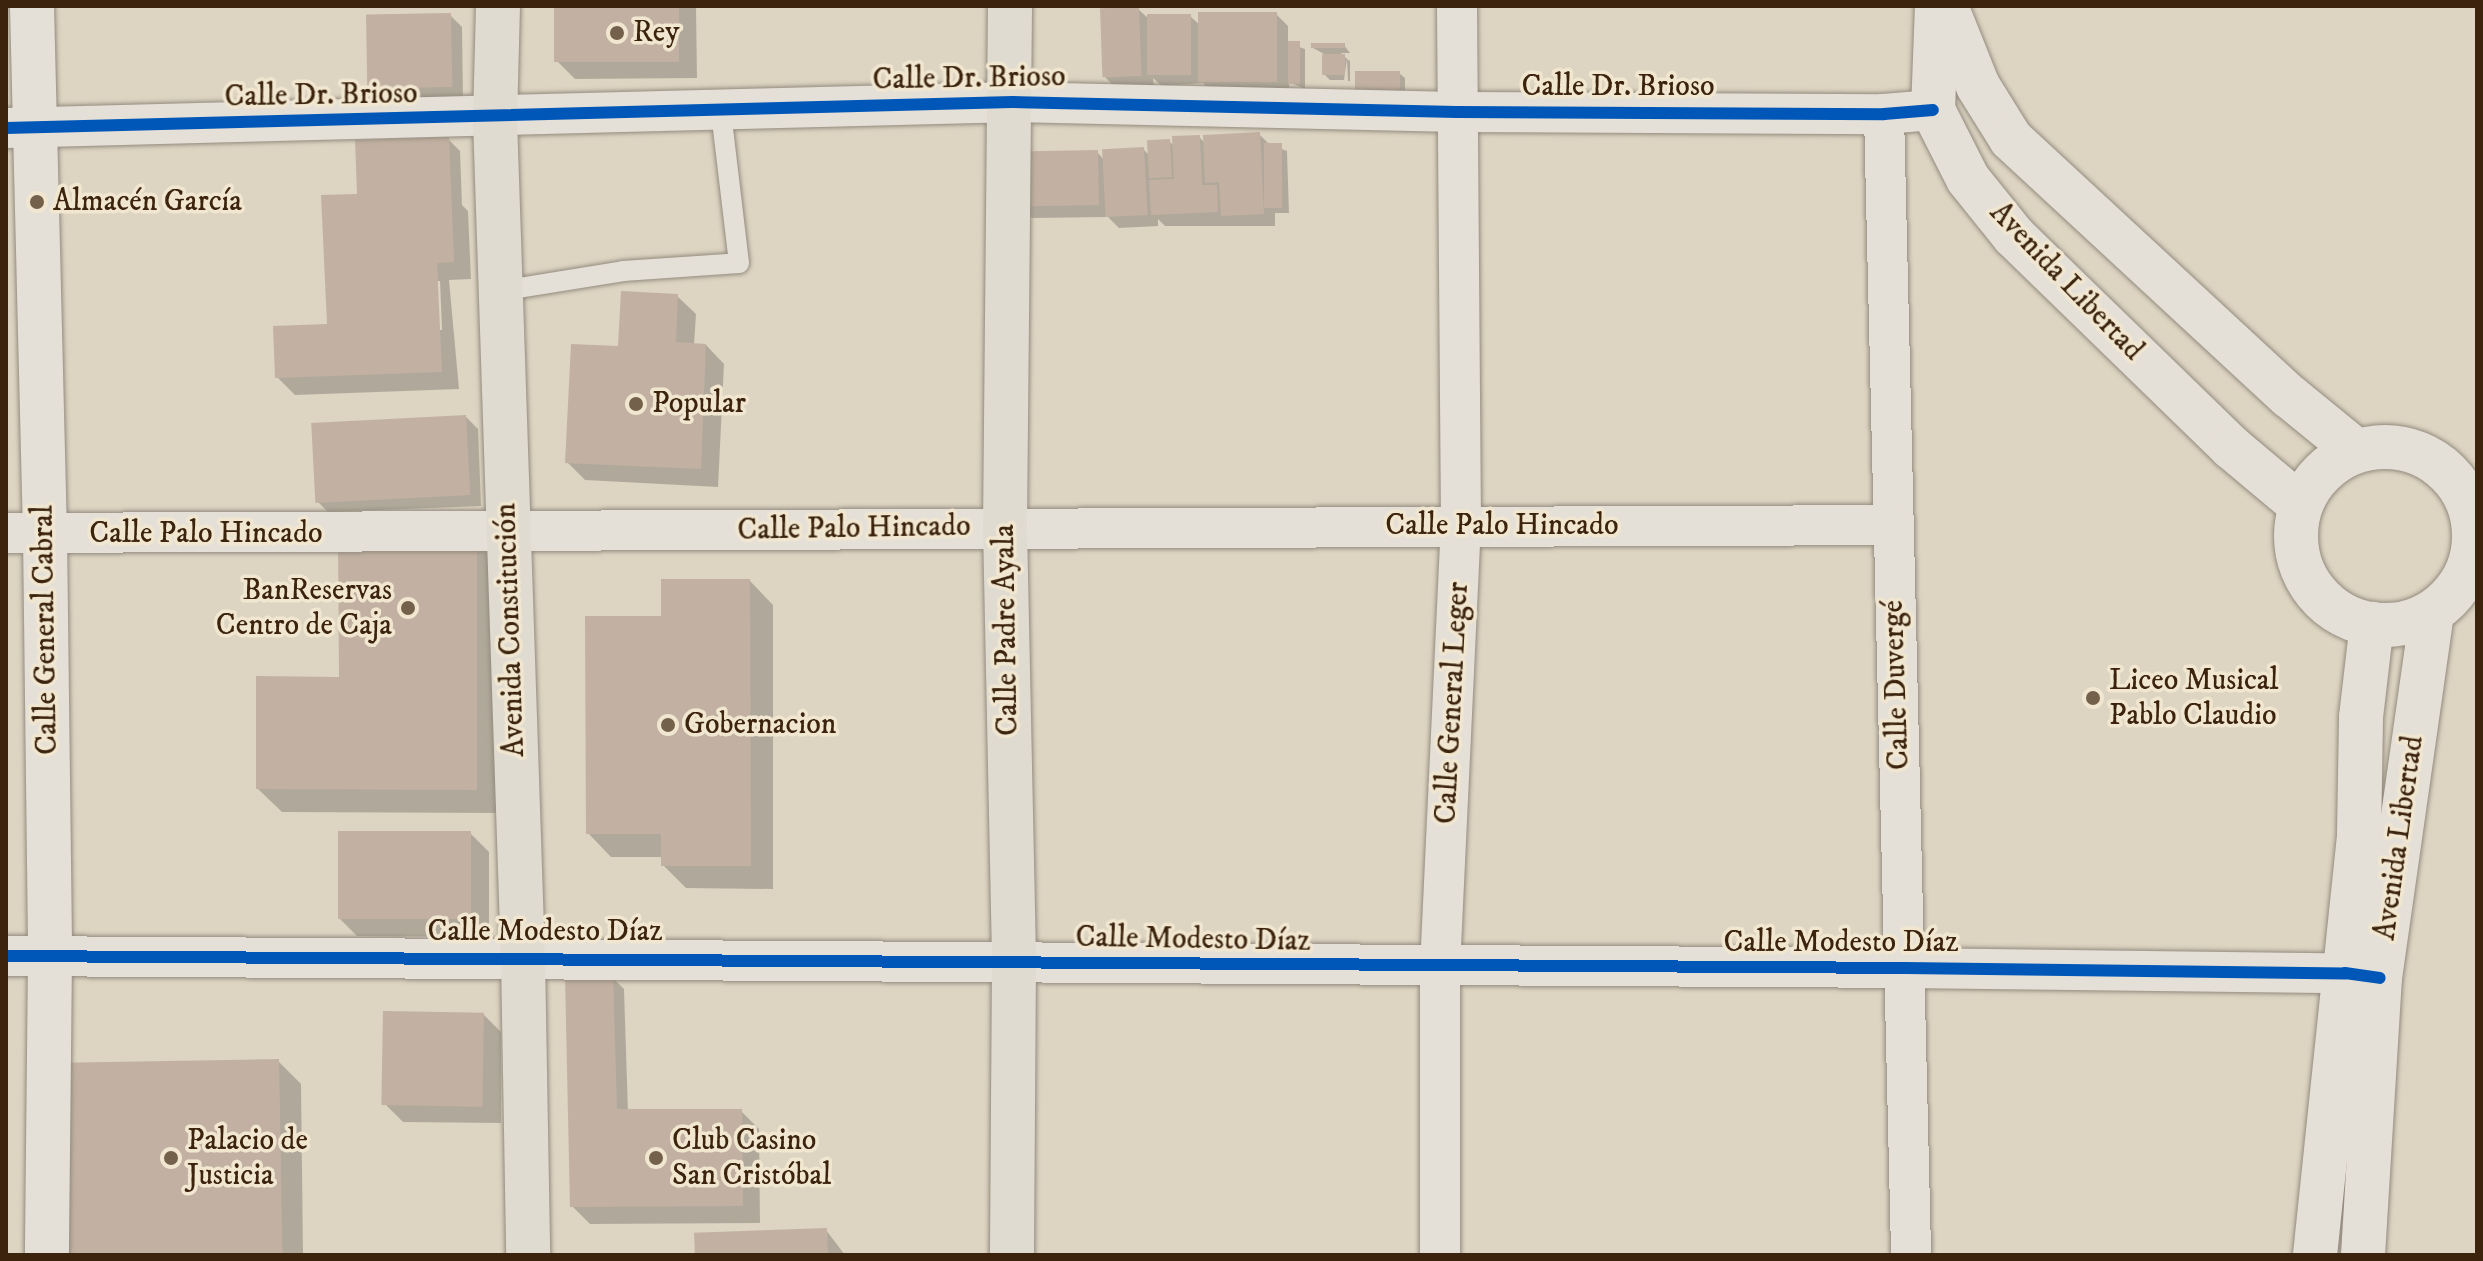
<!DOCTYPE html>
<html>
<head>
<meta charset="utf-8">
<style>
	body { margin:0 }
	#map { position:relative; width:2483px; height:1261px; overflow:hidden; background:#ddd4c2; font-family:"IM FELL DW Pica",serif }
	div>[style] { position:absolute }
	.shadow>* { inset:0; background:#0003 }
	.building>* { inset:0; background:#c2b1a2; transform-origin:0 0 }
	.roads { filter:drop-shadow(0 0 2px #938b7e) drop-shadow(0 0 2px #938b7e) }
	.service>* { height:20px; margin:-10px; padding:0 10px; transform-origin:10px; border-radius:10px; background:#e5e0d7 }
	.minor>* { height:40px; margin:-20px; padding:0 20px; transform-origin:20px; border-radius:20px; background:#e5e0d7 }
	.tertiary>* { height:44px; margin:-22px; padding:0 22px; transform-origin:22px; border-radius:22px; background:#e5e0d7 }
	.secondary>* { height:44px; margin:-22px; padding:0 22px; transform-origin:22px; border-radius:22px; background:#e5e0d7 }
	.secondary>.ring { margin:-22px; padding:0; box-sizing:content-box; background:none; border:44px solid #e5e0d7; border-radius:50% }
	.primary>* { height:44px; margin:-22px; padding:0 22px; transform-origin:22px; border-radius:22px; background:#e0dbd0 }
	.cycleway>* { height:12px; margin:-6px; padding:0 6px; transform-origin:6px; border-radius:6px; background:#0057b8 }
	.dots>* { width:22px; height:22px; translate:-50% -50%; box-sizing:border-box; border:4px solid #f1e6d0; border-radius:50% }
	span { translate:-50% -50%; white-space:nowrap; text-align:center; line-height:1.15; -webkit-text-stroke:7px #f1e6d0; paint-order:stroke }
	.poi-label { font-size:30px; color:#3b230d }
	.left { translate:0 -50%; text-align:left }
	.right { translate:-100% -50%; text-align:right }
	.street-label { font-size:30px; color:#3b230d }
	.frame { position:absolute; inset:0; border:8px solid #3b230d; pointer-events:none }
</style>
</head>
<body>
<div id="map">
	<div class="shadow">
		<div style="clip-path:polygon(556px 6px,696px 6px,697px 78px,575px 79px,557px 61px)"></div>
		<div style="clip-path:polygon(1138px 9px,1149px 19px,1190px 16px,1201px 26px,1276px 14px,1288px 26px,1288px 43px,1305px 49px,1305px 89px,1289px 82px,1289px 93px,1213px 93px,1203px 83px,1162px 86px,1153px 78px,1154px 87px,1117px 89px,1105px 77px)"></div>
		<div style="clip-path:polygon(450px 15px,462px 27px,463px 98px,381px 99px,369px 87px)"></div>
		<div style="clip-path:polygon(1344px 45px,1350px 53px,1341px 53px,1347px 59px,1344px 80px,1330px 80px,1324px 74px,1324px 54px,1313px 48px)"></div>
		<div style="clip-path:polygon(1347px 59px,1350px 61px,1350px 81px,1348px 81px)"></div>
		<div style="clip-path:polygon(1357px 73px,1399px 73px,1405px 78px,1405px 102px)"></div>
		<div style="clip-path:polygon(1259px 134px,1270px 145px,1287px 151px,1289px 213px,1275px 213px,1275px 226px,1165px 226px,1158px 219px,1158px 226px,1119px 228px,1108px 217px,1032px 218px,1020px 206px,1097px 152px,1104px 160px,1143px 149px,1150px 156px,1169px 141px,1174px 146px,1199px 137px,1205px 143px)"></div>
		<div style="clip-path:polygon(evenodd,448px 139px,460px 151px,462px 205px,468px 211px,471px 279px,449px 280px,459px 389px,295px 395px,277px 377px,332px 326px,359px 196px,448px 139px,436px 281px,440px 281px,442px 330px,438px 330px,436px 281px)"></div>
		<div style="clip-path:polygon(677px 296px,696px 314px,694px 345px,706px 345px,724px 364px,718px 487px,585px 480px,567px 462px,620px 348px)"></div>
		<div style="clip-path:polygon(466px 417px,478px 429px,481px 506px,328px 512px,316px 500px)"></div>
		<div style="clip-path:polygon(476px 542px,499px 565px,500px 813px,282px 812px,258px 789px,341px 679px)"></div>
		<div style="clip-path:polygon(750px 581px,773px 605px,773px 889px,686px 888px,663px 865px,663px 857px,611px 857px,588px 833px,663px 618px)"></div>
		<div style="clip-path:polygon(471px 834px,489px 852px,489px 937px,357px 936px,339px 918px)"></div>
		<div style="clip-path:polygon(612px 977px,624px 989px,628px 1112px,741px 1111px,759px 1129px,760px 1223px,590px 1224px,572px 1206px)"></div>
		<div style="clip-path:polygon(483px 1014px,501px 1032px,501px 1123px,403px 1122px,385px 1104px)"></div>
		<div style="clip-path:polygon(278px 1061px,301px 1084px,303px 1255px,66px 1255px)"></div>
		<div style="clip-path:polygon(826px 1230px,845px 1255px,696px 1255px)"></div>
	</div>
	<div class="building">
		<div style="left:554px;top:6px;width:125px;height:56px"></div>
		<div style="left:1139px;top:7px;width:69px;height:39px;rotate:88deg"></div>
		<div style="left:1198px;top:12px;width:79px;height:70px"></div>
		<div style="left:451px;top:13px;width:74px;height:85px;rotate:89deg"></div>
		<div style="left:1147px;top:14px;width:44px;height:61px"></div>
		<div style="left:1288px;top:41px;width:12px;height:43px"></div>
		<div style="left:1345px;top:43px;width:5px;height:34px;rotate:90deg"></div>
		<div style="left:1322px;top:54px;width:23px;height:21px"></div>
		<div style="left:1355px;top:71px;width:45px;height:27px"></div>
		<div style="clip-path:polygon(1260px 132px,1264px 214px,1221px 216px,1219px 182px,1205px 183px,1203px 135px)"></div>
		<div style="clip-path:polygon(1200px 135px,1202px 185px,1217px 185px,1218px 212px,1151px 215px,1149px 180px,1174px 179px,1172px 136px)"></div>
		<div style="clip-path:polygon(449px 137px,454px 262px,437px 263px,442px 372px,275px 378px,273px 326px,327px 324px,321px 195px,357px 194px,355px 140px)"></div>
		<div style="left:1170px;top:139px;width:38px;height:23px;rotate:87deg"></div>
		<div style="left:1264px;top:143px;width:18px;height:65px"></div>
		<div style="left:1144px;top:147px;width:68px;height:42px;rotate:87deg"></div>
		<div style="left:1098px;top:150px;width:55px;height:82px;rotate:89deg"></div>
		<div style="clip-path:polygon(621px 291px,678px 294px,676px 342px,706px 344px,701px 469px,565px 463px,571px 344px,618px 346px)"></div>
		<div style="left:466px;top:415px;width:80px;height:155px;rotate:87deg"></div>
		<div style="clip-path:polygon(338px 539px,477px 540px,477px 790px,256px 789px,256px 676px,339px 677px)"></div>
		<div style="clip-path:polygon(661px 579px,750px 579px,751px 866px,661px 866px,661px 834px,586px 834px,585px 616px,661px 616px)"></div>
		<div style="left:338px;top:831px;width:133px;height:88px"></div>
		<div style="clip-path:polygon(613px 975px,617px 1109px,742px 1109px,743px 1206px,570px 1207px,565px 976px)"></div>
		<div style="left:383px;top:1011px;width:101px;height:94px;rotate:1deg"></div>
		<div style="left:279px;top:1059px;width:196px;height:217px;rotate:89deg"></div>
		<div style="left:827px;top:1228px;width:27px;height:133px;rotate:88deg"></div>
	</div>
	<div class="roads">
		<div class="service">
			<div style="left:500px;top:291px;width:125px;rotate:-9.2deg"></div>
			<div style="left:623px;top:271px;width:116px;rotate:-3.9deg"></div>
			<div style="left:739px;top:263px;width:152px;rotate:-96.8deg"></div>
		</div>
		<div class="minor">
			<div style="left:1884px;top:114px;width:1141px;rotate:88.64deg"></div>
			<div style="left:6px;top:128px;width:1007px;rotate:-1.48deg"></div>
			<div style="left:1013px;top:102px;width:444px;rotate:1.3deg"></div>
			<div style="left:1457px;top:112px;width:427px;rotate:0.3deg"></div>
			<div style="left:1884px;top:114px;width:49px;rotate:-4.7deg"></div>
			<div style="left:6px;top:533px;width:1887px;rotate:-0.24deg"></div>
			<div style="left:6px;top:956px;width:1899px;rotate:0.36deg"></div>
			<div style="left:1905px;top:968px;width:440px;rotate:0.7deg"></div>
			<div style="left:2345px;top:973px;width:33px;rotate:9deg"></div>
			<div style="left:1440px;top:1255px;width:287px;rotate:-90deg"></div>
			<div style="left:1440px;top:968px;width:442px;rotate:-87.3deg"></div>
			<div style="left:1461px;top:526px;width:520px;rotate:-90.44deg"></div>
		</div>
		<div class="tertiary">
			<div style="left:32px;top:6px;width:528px;rotate:88.59deg"></div>
			<div style="left:45px;top:534px;width:424px;rotate:89.3deg"></div>
			<div style="left:50px;top:958px;width:297px;rotate:90.6deg"></div>
		</div>
		<div class="secondary">
			<div style="left:1937px;top:6px;width:104px;rotate:92.2deg"></div>
			<div style="left:1933px;top:110px;width:77px;rotate:63.1deg"></div>
			<div style="left:1968px;top:179px;width:73px;rotate:51.1deg"></div>
			<div style="left:2014px;top:236px;width:303px;rotate:44.2deg"></div>
			<div style="left:2231px;top:447px;width:90px;rotate:40deg"></div>
			<div style="left:1946px;top:6px;width:86px;rotate:68.2deg"></div>
			<div style="left:1978px;top:86px;width:62px;rotate:58.1deg"></div>
			<div style="left:2011px;top:139px;width:379px;rotate:42.8deg"></div>
			<div style="left:2289px;top:396px;width:85px;rotate:39.3deg"></div>
			<div class="ring" style="left:2296px;top:447px;width:134px;height:134px"></div>
			<div style="left:2315px;top:1255px;width:423px;rotate:-84deg"></div>
			<div style="left:2359px;top:834px;width:117px;rotate:-89deg"></div>
			<div style="left:2361px;top:717px;width:94px;rotate:-83.3deg"></div>
			<div style="left:2363px;top:1255px;width:278px;rotate:-86.5deg"></div>
			<div style="left:2380px;top:978px;width:369px;rotate:-81.9deg"></div>
		</div>
		<div class="primary">
			<div style="left:498px;top:6px;width:113px;rotate:91.5deg"></div>
			<div style="left:495px;top:119px;width:838px;rotate:88.09deg"></div>
			<div style="left:523px;top:957px;width:298px;rotate:89deg"></div>
			<div style="left:1010px;top:6px;width:521px;rotate:90.55deg"></div>
			<div style="left:1005px;top:527px;width:437px;rotate:88.8deg"></div>
			<div style="left:1014px;top:964px;width:291px;rotate:90.4deg"></div>
		</div>
	</div>
	<div class="cycleway">
		<div style="left:6px;top:128px;width:1007px;rotate:-1.48deg"></div>
		<div style="left:1013px;top:102px;width:444px;rotate:1.3deg"></div>
		<div style="left:1457px;top:112px;width:427px;rotate:0.3deg"></div>
		<div style="left:1884px;top:114px;width:49px;rotate:-4.7deg"></div>
		<div style="left:6px;top:956px;width:1899px;rotate:0.36deg"></div>
		<div style="left:1905px;top:968px;width:440px;rotate:0.7deg"></div>
		<div style="left:2345px;top:973px;width:35px;rotate:8deg"></div>
	</div>
	<div class="dots">
		<div style="left:617px;top:33px;background:#74614c"></div>
		<div style="left:37px;top:202px;background:#74614c"></div>
		<div style="left:636px;top:404px;background:#74614c"></div>
		<div style="left:408px;top:608px;background:#74614c"></div>
		<div style="left:2093px;top:698px;background:#74614c"></div>
		<div style="left:668px;top:725px;background:#74614c"></div>
		<div style="left:171px;top:1158px;background:#74614c"></div>
		<div style="left:656px;top:1158px;background:#74614c"></div>
	</div>
	<div class="poi-label">
		<span class="left" style="left:633px;top:33px">Rey</span>
		<span class="left" style="left:53px;top:202px">Almacén García</span>
		<span class="left" style="left:652px;top:404px">Popular</span>
		<span class="right" style="left:392px;top:608px">BanReservas<br>Centro de Caja</span>
		<span class="left" style="left:2109px;top:698px">Liceo Musical<br>Pablo Claudio</span>
		<span class="left" style="left:684px;top:725px">Gobernacion</span>
		<span class="left" style="left:187px;top:1158px">Palacio de<br>Justicia</span>
		<span class="left" style="left:672px;top:1158px">Club Casino<br>San Cristóbal</span>
	</div>
	<div class="street-label">
		<span style="left:969px;top:79px;rotate:-1deg">Calle Dr. Brioso</span>
		<span style="left:1618px;top:87px">Calle Dr. Brioso</span>
		<span style="left:321px;top:96px;rotate:-1deg">Calle Dr. Brioso</span>
		<span style="left:2066px;top:282px;rotate:46deg">Avenida Libertad</span>
		<span style="left:1502px;top:526px">Calle Palo Hincado</span>
		<span style="left:854px;top:529px;rotate:-1deg">Calle Palo Hincado</span>
		<span style="left:206px;top:534px">Calle Palo Hincado</span>
		<span style="left:46px;top:630px;rotate:-91deg">Calle General Cabral</span>
		<span style="left:511px;top:630px;rotate:-92deg">Avenida Constitución</span>
		<span style="left:1007px;top:630px;rotate:-91deg">Calle Padre Ayala</span>
		<span style="left:1897px;top:685px;rotate:-92deg">Calle Duvergé</span>
		<span style="left:1453px;top:703px;rotate:-87deg">Calle General Leger</span>
		<span style="left:2400px;top:838px;rotate:-82deg">Avenida Libertad</span>
		<span style="left:545px;top:932px">Calle Modesto Díaz</span>
		<span style="left:1193px;top:940px;rotate:1deg">Calle Modesto Díaz</span>
		<span style="left:1841px;top:943px">Calle Modesto Díaz</span>
	</div>
	<div class="frame"></div>
</div>
</body>
</html>
